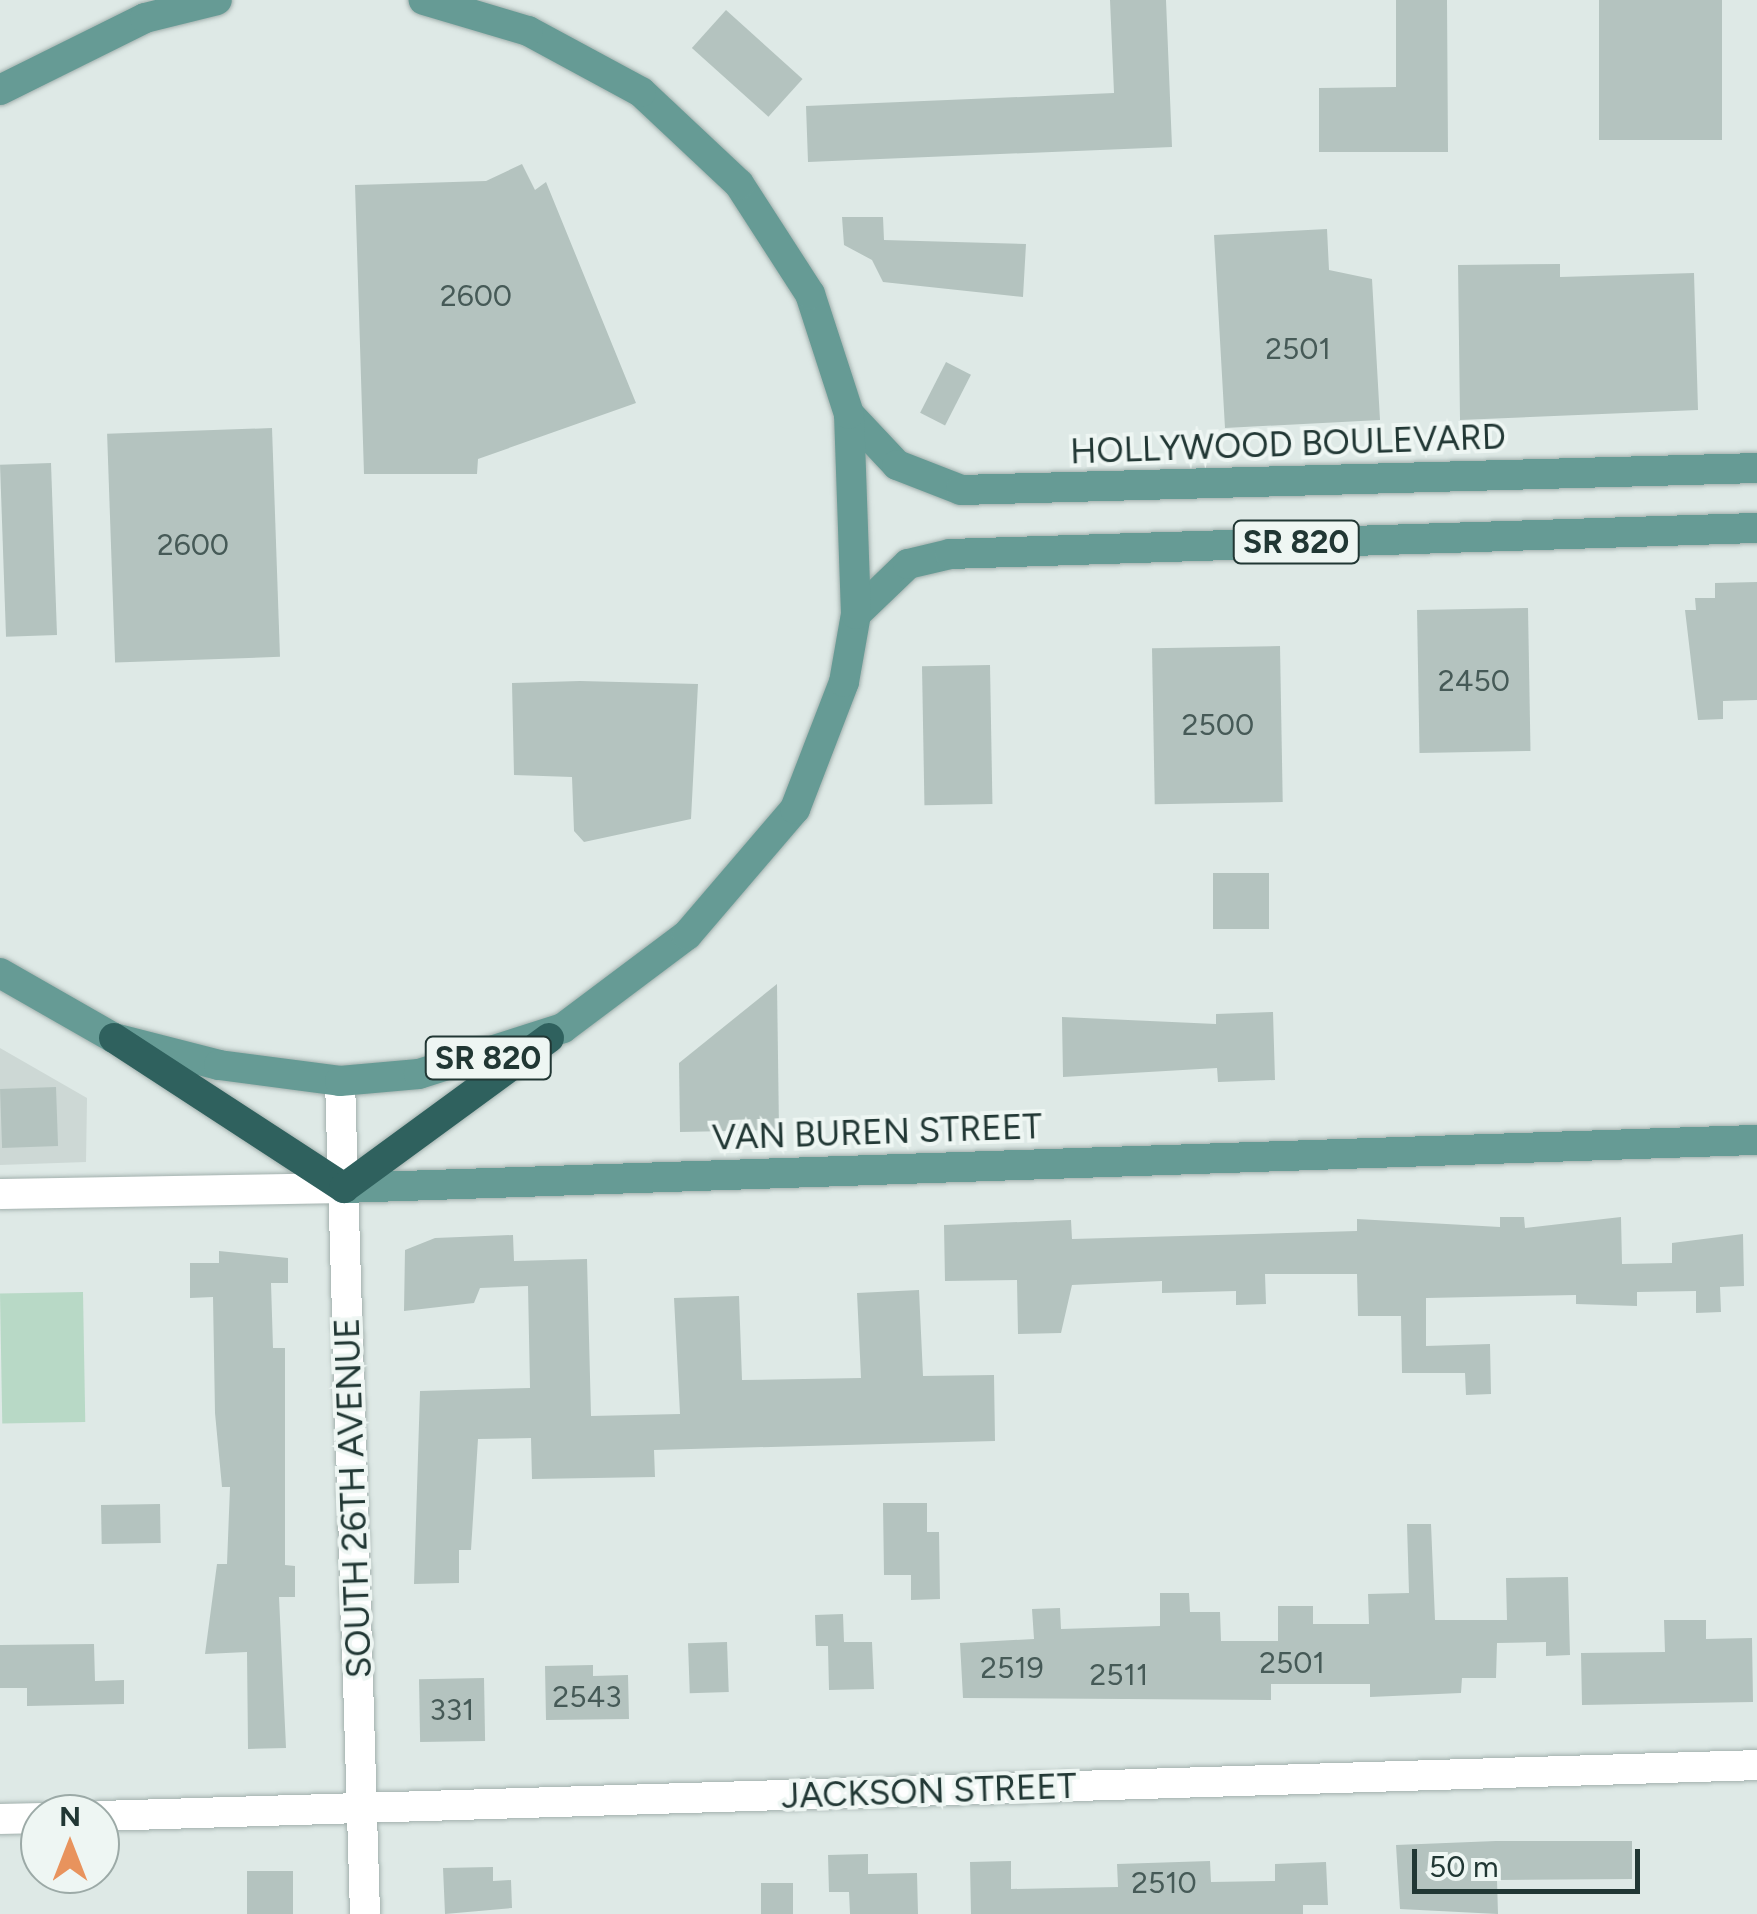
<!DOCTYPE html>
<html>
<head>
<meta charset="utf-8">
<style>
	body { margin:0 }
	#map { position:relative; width:1757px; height:1914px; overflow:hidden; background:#dee9e6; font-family:Figtree,sans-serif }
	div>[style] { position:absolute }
	.built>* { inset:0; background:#cdd8d5 }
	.green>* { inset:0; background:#b8d9c6; transform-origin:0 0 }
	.building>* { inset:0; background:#b4c3bf; transform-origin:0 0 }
	.roads { filter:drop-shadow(0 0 2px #a2b0ad) drop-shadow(0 0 2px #a2b0ad) }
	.minor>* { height:30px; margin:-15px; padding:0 15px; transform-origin:15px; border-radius:15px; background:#fff }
	.major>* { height:30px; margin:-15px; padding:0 15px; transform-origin:15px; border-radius:15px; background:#669b95 }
	.highway>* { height:30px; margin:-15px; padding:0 15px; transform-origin:15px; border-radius:15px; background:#2f615e }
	span { translate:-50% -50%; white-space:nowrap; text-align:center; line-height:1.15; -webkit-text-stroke:8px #eef6f3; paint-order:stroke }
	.number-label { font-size:30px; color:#465a57 }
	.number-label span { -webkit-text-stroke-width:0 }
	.shield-label span { padding:2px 8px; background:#eef6f3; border:2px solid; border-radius:8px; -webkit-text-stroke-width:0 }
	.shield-label { font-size:32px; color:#213734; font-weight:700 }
	.street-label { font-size:35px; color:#213734 }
	.north { position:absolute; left:20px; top:1794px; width:100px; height:100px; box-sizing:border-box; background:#eef6f3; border:2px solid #9caaa7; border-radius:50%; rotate:0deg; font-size:28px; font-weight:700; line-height:40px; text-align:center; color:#213734 }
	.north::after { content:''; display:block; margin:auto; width:35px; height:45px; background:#e8935d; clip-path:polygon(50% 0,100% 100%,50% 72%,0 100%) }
	.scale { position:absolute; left:1412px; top:1849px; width:228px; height:45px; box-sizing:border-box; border:5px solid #213734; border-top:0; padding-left:12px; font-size:30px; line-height:35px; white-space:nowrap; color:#213734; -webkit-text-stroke:8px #eef6f3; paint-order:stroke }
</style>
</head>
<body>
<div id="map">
	<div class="built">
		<div style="clip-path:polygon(0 1048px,87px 1098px,86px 1162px,0 1165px)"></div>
	</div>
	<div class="green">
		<div style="left:83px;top:1292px;width:130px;height:83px;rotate:89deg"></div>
	</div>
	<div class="building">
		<div style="clip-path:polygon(1110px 0,1166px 0,1172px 147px,808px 162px,806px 106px,1114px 93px)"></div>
		<div style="clip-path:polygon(1396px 0,1447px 0,1448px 152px,1319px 152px,1319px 88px,1396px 87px)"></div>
		<div style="left:1599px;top:0;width:123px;height:140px"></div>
		<div style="left:726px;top:10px;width:103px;height:51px;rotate:42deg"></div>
		<div style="clip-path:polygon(522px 164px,535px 190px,546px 182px,636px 403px,478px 459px,477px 474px,364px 474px,355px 185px,486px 181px)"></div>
		<div style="clip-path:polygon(842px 217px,883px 217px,884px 240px,1026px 244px,1023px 297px,883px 282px,872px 260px,844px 245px)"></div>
		<div style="clip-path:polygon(1327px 229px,1329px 270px,1372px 279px,1380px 420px,1225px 428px,1214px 235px)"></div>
		<div style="clip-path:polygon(1560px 264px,1560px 277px,1694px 273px,1698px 410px,1460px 420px,1458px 265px)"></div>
		<div style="left:946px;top:362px;width:28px;height:57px;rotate:27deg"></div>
		<div style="left:272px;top:428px;width:229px;height:165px;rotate:88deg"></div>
		<div style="left:51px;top:463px;width:172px;height:51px;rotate:88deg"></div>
		<div style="clip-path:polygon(1757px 582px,1757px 700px,1723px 701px,1723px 719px,1698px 720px,1685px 610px,1696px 610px,1695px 598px,1715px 598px,1715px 583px)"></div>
		<div style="left:1528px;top:608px;width:143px;height:111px;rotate:89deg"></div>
		<div style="left:1280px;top:646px;width:156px;height:128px;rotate:89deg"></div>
		<div style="left:990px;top:665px;width:139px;height:68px;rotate:89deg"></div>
		<div style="clip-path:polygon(580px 681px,698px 684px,691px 819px,584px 842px,574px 831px,572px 777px,514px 775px,512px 683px)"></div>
		<div style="left:1213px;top:873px;width:56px;height:56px"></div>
		<div style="clip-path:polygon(777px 984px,779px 1130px,680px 1132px,679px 1063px)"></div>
		<div style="clip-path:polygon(1273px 1012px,1275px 1080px,1218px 1082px,1217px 1068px,1063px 1077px,1062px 1017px,1216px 1024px,1216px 1014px)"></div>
		<div style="left:56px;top:1087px;width:59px;height:56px;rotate:88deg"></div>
		<div style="clip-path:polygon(1500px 1217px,1524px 1217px,1525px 1228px,1621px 1217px,1622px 1264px,1672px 1263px,1672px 1243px,1743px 1234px,1744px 1286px,1720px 1287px,1721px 1312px,1696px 1313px,1696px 1291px,1637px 1292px,1637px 1306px,1576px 1304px,1576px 1295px,1426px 1298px,1426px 1346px,1490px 1344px,1491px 1394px,1466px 1395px,1465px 1373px,1402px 1373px,1401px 1316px,1358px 1316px,1357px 1274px,1265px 1274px,1266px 1304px,1236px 1305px,1236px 1291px,1162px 1293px,1162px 1281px,1072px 1285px,1061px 1333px,1018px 1334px,1017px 1280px,945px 1281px,944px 1225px,1071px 1220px,1072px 1239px,1357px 1231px,1357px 1219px,1500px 1227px)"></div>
		<div style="clip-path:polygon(513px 1235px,514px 1261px,587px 1259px,591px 1416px,680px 1414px,674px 1298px,739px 1296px,742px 1380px,861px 1378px,857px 1293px,919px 1290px,923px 1376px,994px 1375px,995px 1441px,654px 1450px,655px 1477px,532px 1479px,531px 1438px,478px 1439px,471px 1550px,459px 1550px,459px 1583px,414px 1584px,420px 1391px,530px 1388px,528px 1286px,480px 1288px,474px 1303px,404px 1311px,405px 1250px,435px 1238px)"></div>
		<div style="clip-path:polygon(219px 1251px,288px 1258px,288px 1283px,271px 1283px,273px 1348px,285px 1348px,285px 1565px,295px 1566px,295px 1597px,279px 1597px,286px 1748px,248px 1749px,247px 1652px,205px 1654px,217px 1564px,227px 1564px,230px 1487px,222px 1487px,215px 1413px,213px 1297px,190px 1298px,190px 1263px,219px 1263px)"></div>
		<div style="clip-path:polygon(883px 1503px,927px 1503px,927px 1532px,939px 1532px,940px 1599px,911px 1600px,911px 1575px,884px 1575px)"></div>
		<div style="left:160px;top:1504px;width:39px;height:59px;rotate:89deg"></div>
		<div style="clip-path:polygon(1407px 1524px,1431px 1524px,1435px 1620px,1507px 1620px,1506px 1578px,1568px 1577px,1570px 1655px,1546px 1656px,1546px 1642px,1497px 1643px,1496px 1678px,1462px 1678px,1461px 1693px,1370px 1697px,1370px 1684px,1271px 1684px,1271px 1700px,963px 1698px,960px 1643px,1034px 1639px,1032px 1609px,1060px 1608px,1061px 1629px,1160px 1626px,1160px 1593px,1189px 1593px,1190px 1612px,1220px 1612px,1221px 1641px,1278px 1641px,1278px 1606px,1313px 1606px,1313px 1624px,1369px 1624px,1368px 1594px,1409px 1593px)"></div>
		<div style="clip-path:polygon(843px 1614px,844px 1642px,872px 1642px,874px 1689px,829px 1690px,828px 1646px,816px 1646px,815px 1615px)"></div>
		<div style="clip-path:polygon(1664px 1620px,1706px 1620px,1706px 1639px,1752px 1638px,1753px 1702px,1582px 1705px,1581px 1653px,1665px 1652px)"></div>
		<div style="left:727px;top:1642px;width:50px;height:39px;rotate:88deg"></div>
		<div style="clip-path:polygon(94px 1644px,95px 1681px,124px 1680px,124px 1704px,27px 1706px,27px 1688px,0 1688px,0 1645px)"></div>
		<div style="clip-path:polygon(593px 1665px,593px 1676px,628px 1675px,629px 1719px,546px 1720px,545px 1666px)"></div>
		<div style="left:484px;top:1678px;width:63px;height:65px;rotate:89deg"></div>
		<div style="clip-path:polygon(1496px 1841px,1632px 1841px,1632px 1879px,1497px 1880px,1498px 1914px,1400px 1909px,1396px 1845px)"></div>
		<div style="clip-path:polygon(868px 1854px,868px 1874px,917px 1873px,918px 1914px,850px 1914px,849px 1892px,829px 1892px,828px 1855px)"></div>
		<div style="clip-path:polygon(1011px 1861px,1011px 1889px,1118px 1887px,1117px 1864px,1210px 1861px,1211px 1882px,1275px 1881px,1275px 1864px,1326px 1862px,1328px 1905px,1303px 1905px,1303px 1914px,971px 1914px,970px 1862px)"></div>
		<div style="clip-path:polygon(493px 1867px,493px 1881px,511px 1880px,512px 1908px,445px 1914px,443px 1868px)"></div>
		<div style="left:293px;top:1871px;width:43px;height:46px;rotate:90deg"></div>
		<div style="left:761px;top:1883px;width:32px;height:31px"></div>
	</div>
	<div class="roads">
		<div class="minor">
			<div style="left:340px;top:1081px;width:833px;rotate:88.28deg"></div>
			<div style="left:0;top:1194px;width:344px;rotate:-1deg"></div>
			<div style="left:100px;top:1816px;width:1658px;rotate:-1.76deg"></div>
			<div style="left:0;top:1819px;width:40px;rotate:-1.4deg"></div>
		</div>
		<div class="major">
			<div style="left:0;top:90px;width:162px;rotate:-26.4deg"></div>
			<div style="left:145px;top:18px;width:74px;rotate:-14deg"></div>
			<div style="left:849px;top:414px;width:70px;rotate:46.7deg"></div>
			<div style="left:897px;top:465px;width:69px;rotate:21.3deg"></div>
			<div style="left:961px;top:490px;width:796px;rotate:-1.58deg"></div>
			<div style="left:856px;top:614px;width:72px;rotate:-43.9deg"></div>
			<div style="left:908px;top:564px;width:43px;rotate:-13.4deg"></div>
			<div style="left:950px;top:554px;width:807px;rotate:-1.85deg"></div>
			<div style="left:0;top:973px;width:131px;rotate:29.7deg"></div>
			<div style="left:114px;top:1038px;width:108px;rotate:14.4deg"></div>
			<div style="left:219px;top:1065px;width:122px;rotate:7.5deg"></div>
			<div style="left:340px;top:1081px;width:79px;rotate:-5.1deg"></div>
			<div style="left:419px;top:1074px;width:151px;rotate:-17.7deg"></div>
			<div style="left:563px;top:1028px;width:155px;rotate:-36.9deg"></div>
			<div style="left:687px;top:935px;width:166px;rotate:-49.4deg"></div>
			<div style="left:795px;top:809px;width:136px;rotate:-68.9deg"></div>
			<div style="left:844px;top:682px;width:69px;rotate:-80deg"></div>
			<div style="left:856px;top:614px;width:200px;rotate:-92deg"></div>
			<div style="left:849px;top:414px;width:126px;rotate:-108deg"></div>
			<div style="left:810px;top:294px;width:131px;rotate:-122.8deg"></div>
			<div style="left:739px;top:184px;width:134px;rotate:-136.8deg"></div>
			<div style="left:641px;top:92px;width:128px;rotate:-151.6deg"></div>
			<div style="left:528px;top:31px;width:109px;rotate:-163.4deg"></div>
			<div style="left:344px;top:1188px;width:1414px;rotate:-1.95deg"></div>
		</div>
		<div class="highway">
			<div style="left:114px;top:1038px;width:275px;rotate:33.1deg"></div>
			<div style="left:344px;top:1188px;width:254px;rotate:-36.2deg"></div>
		</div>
	</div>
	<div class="number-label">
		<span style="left:476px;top:296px">2600</span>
		<span style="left:1298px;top:349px">2501</span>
		<span style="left:193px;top:545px">2600</span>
		<span style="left:1474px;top:681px">2450</span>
		<span style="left:1218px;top:725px">2500</span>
		<span style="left:1292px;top:1663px">2501</span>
		<span style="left:1012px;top:1668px">2519</span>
		<span style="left:1119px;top:1675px">2511</span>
		<span style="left:587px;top:1697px">2543</span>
		<span style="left:452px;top:1710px">331</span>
		<span style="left:1164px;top:1883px">2510</span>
	</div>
	<div class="shield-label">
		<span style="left:1296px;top:542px">SR 820</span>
		<span style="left:488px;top:1058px">SR 820</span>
	</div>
	<div class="street-label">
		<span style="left:1288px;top:444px;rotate:-2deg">HOLLYWOOD BOULEVARD</span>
		<span style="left:877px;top:1132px;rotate:-2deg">VAN BUREN STREET</span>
		<span style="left:353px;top:1498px;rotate:-92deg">SOUTH 26TH AVENUE</span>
		<span style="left:929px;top:1791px;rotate:-2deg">JACKSON STREET</span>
	</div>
	<div class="north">N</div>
	<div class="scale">50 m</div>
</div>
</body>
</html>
